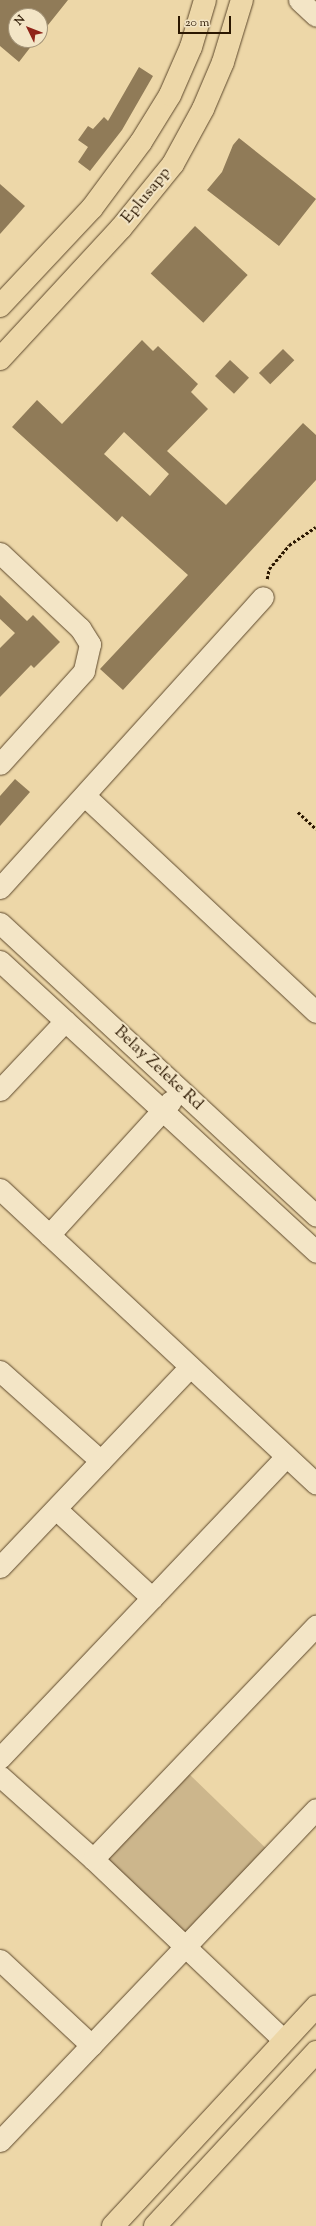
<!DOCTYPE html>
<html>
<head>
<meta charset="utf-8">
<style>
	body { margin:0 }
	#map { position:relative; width:316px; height:2226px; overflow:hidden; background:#edd7a8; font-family:"Sorts Mill Goudy",serif }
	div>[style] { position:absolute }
	.green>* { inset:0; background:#ccb68c; transform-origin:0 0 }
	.building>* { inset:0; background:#907b58; transform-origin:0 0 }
	.path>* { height:2.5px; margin-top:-1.25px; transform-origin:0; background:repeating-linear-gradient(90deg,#2b1701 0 3px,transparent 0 5px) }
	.roads { filter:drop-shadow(0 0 1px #5c472b) drop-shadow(0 0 1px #5c472b) }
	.minor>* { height:21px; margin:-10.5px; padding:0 10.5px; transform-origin:10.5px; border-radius:10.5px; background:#f3e5c6 }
	.major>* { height:22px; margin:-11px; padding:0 11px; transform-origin:11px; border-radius:11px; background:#edd7a8 }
	.highway>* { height:22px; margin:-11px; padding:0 11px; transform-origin:11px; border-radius:11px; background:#edd7a8 }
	span { translate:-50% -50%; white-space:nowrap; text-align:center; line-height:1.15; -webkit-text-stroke:4px #f3e5c6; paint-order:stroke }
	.street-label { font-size:17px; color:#2b1701 }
	.north { position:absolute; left:8px; top:8px; width:40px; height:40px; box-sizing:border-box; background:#f3e5c6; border:1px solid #a39377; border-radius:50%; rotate:313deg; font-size:11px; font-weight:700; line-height:16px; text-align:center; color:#2b1701 }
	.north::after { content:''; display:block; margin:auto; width:14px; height:18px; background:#8f2418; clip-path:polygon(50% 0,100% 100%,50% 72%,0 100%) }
	.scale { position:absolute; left:178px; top:16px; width:53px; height:18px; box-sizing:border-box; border:2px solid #2b1701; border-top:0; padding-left:5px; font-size:12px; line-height:14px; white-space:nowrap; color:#2b1701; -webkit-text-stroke:3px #f3e5c6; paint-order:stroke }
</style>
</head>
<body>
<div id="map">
	<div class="green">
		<div style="left:188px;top:1773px;width:109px;height:119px;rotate:44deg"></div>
	</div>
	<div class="building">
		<div style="clip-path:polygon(0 0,68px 0,40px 35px,40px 16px,16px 16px,16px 40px,36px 40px,19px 62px,0 46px)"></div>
		<div style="clip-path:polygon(139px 67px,153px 76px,122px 130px,90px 171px,78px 162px,88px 147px,78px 140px,88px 126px,93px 129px,104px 117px,108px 121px)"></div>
		<div style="clip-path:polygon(239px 138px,316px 199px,279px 246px,207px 190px,222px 172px,233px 145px)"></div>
		<div style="clip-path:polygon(0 184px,25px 206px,0 234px)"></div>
		<div style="left:195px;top:226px;width:72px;height:65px;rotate:43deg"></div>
		<div style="clip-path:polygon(evenodd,142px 340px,153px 351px,158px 346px,198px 384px,191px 392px,208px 409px,167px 451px,226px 505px,303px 423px,316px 435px,316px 480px,123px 690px,100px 669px,188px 575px,122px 516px,117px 522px,12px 427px,37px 400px,62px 424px,142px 340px,124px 432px,169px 474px,150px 496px,104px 454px,124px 432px)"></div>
		<div style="left:283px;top:349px;width:16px;height:34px;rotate:45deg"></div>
		<div style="left:230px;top:360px;width:26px;height:22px;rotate:43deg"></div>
		<div style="clip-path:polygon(0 595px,27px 621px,33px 615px,60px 642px,34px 668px,31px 665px,0 697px,0 648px,15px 633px,0 619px)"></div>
		<div style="clip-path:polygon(15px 779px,30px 792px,0 826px,0 796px)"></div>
	</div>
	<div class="path">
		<div style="left:267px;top:579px;width:10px;rotate:-79deg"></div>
		<div style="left:269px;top:569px;width:31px;rotate:-50deg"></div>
		<div style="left:289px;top:545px;width:32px;rotate:-34deg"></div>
		<div style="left:298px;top:812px;width:25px;rotate:43deg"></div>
	</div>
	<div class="roads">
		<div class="minor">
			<div style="left:299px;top:0;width:23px;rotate:43deg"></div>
			<div style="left:0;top:553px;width:110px;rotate:43.2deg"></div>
			<div style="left:80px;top:628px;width:19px;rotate:58deg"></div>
			<div style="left:90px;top:644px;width:28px;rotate:103deg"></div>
			<div style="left:84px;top:671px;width:125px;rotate:132.1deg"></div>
			<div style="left:85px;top:796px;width:316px;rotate:43.1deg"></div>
			<div style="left:0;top:888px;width:392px;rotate:-47.9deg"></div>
			<div style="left:0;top:923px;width:431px;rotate:42.8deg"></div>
			<div style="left:0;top:961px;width:430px;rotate:42.6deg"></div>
			<div style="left:0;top:1090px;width:95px;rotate:-46.7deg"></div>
			<div style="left:0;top:1189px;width:432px;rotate:43deg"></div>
			<div style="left:49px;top:1235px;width:181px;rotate:-47.7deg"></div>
			<div style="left:0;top:1371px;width:135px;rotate:41.7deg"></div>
			<div style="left:56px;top:1509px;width:131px;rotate:42.8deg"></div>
			<div style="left:0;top:1567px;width:276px;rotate:-46.5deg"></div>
			<div style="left:0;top:1758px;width:415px;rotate:-46.5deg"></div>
			<div style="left:0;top:1776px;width:125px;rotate:41.7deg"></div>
			<div style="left:93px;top:1859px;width:263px;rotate:43.5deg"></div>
			<div style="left:93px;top:1859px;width:323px;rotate:-46.3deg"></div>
			<div style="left:0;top:1960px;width:125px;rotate:43deg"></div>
			<div style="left:0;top:2141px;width:458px;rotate:-46.4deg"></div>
		</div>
		<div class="major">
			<div style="left:113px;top:2226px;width:299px;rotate:-47.2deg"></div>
			<div style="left:155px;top:2226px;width:237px;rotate:-47.2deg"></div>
		</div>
		<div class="highway">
			<div style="left:0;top:306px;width:134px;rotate:-46.8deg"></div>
			<div style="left:92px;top:208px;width:82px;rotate:-53.4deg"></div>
			<div style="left:141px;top:142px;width:55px;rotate:-58.3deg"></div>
			<div style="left:170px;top:95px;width:52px;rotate:-66.4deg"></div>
			<div style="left:191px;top:47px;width:49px;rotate:-73.4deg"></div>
			<div style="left:0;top:359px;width:178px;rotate:-47.3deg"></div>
			<div style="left:121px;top:228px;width:82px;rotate:-50.9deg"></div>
			<div style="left:173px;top:164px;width:63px;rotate:-61.4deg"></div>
			<div style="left:203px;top:109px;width:51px;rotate:-66.9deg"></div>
			<div style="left:223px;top:62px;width:65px;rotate:-73deg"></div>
		</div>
	</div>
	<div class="street-label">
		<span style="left:147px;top:196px;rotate:-51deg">Eplusapp</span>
		<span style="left:158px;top:1069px;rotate:43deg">Belay Zeleke Rd</span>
	</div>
	<div class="north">N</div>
	<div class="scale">20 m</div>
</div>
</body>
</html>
